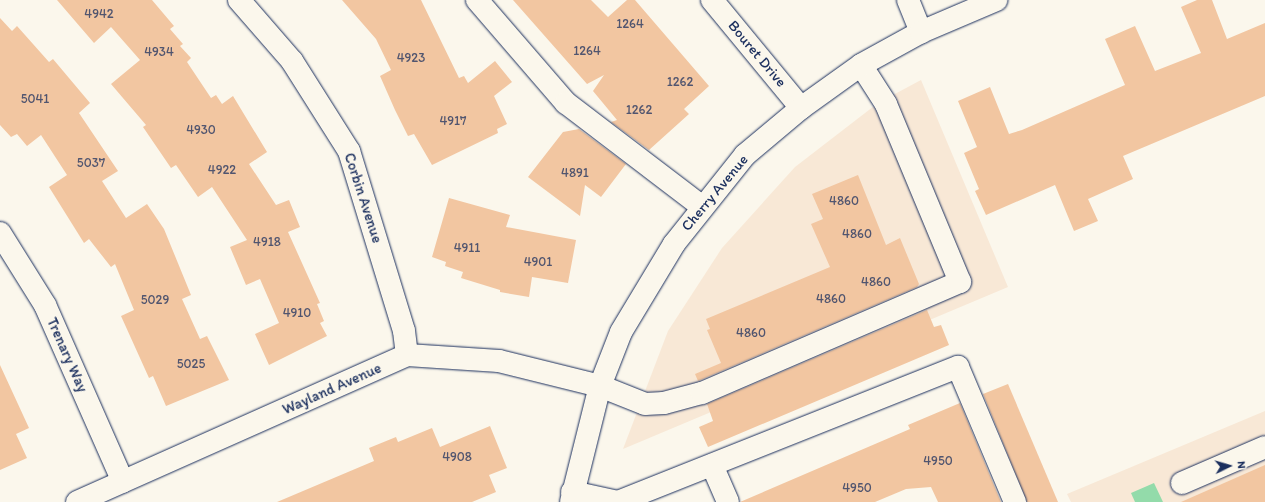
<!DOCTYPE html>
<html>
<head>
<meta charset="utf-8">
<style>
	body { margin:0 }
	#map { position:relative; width:1265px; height:502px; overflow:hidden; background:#fbf7ec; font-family:Itim,sans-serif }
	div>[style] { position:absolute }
	.built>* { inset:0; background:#f8e8d6 }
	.green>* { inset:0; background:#93dbaa }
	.building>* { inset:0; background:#f2c6a1 }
	.roads { filter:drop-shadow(0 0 1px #1b2f5e) drop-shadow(0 0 1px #1b2f5e) }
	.minor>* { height:22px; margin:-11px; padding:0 11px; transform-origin:11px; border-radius:11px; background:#fbf7ec }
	span { translate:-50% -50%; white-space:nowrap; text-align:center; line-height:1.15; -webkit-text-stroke:3px #fbf7ec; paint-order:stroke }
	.number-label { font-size:13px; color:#51556f }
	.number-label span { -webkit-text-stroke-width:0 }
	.street-label { font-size:15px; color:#1b2f5e }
	.north { position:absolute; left:1209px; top:446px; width:40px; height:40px; -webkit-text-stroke:3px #fbf7ec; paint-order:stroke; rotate:85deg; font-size:11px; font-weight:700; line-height:16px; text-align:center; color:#1b2f5e }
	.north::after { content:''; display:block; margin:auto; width:14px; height:18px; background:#1b2f5e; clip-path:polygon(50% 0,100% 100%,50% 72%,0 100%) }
</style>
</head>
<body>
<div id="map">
	<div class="built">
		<div style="clip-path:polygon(921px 80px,1008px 287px,623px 449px,668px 331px,722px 248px,795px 167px,878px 103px)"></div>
		<div style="clip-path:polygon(1265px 411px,1265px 502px,1071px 502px,1067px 494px)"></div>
	</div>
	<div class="green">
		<div style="clip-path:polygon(1154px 483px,1163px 502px,1135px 502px,1131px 493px)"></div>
	</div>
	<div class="building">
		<div style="clip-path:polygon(57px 0,152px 0,174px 26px,170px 29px,183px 44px,180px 46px,191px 58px,187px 62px,211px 98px,216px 95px,222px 104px,233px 96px,267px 152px,249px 164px,276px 205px,289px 200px,300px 227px,288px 232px,320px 303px,317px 304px,324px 321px,320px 323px,327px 336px,269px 365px,255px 334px,279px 323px,260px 279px,246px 285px,230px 247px,247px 240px,212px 187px,198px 197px,176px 165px,171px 168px,143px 127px,146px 125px,111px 84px,140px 60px,111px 27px,94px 43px)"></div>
		<div style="clip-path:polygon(342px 0,421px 0,459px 78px,464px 76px,468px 83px,495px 61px,512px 82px,494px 96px,507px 124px,497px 129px,498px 133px,432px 165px,414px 134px,408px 136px,395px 110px,380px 76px,391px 70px,376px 39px)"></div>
		<div style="clip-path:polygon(513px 0,591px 0,608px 17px,627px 0,635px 0,709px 86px,684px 109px,689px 114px,649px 150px,611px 122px,617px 120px,593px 91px,604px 75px,587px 84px)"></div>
		<div style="clip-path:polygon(1197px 0,1212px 0,1227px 39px,1265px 23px,1265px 96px,1123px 156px,1133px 179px,1088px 199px,1098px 221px,1074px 231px,1055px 185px,986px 215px,975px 191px,979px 189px,964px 153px,977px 147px,958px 101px,990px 87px,1009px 134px,1022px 130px,1125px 85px,1105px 39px,1135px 26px,1155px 71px,1201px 53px,1181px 7px)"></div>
		<div style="clip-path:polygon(0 18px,12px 31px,17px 26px,49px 62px,53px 59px,90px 103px,79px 113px,118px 171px,102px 181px,126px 218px,147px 204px,164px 229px,191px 295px,182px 299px,200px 339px,207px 336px,229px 380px,166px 406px,153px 376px,149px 378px,121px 316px,134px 310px,115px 264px,111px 267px,89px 239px,84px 243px,49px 187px,67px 175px,41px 135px,27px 146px,17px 134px,11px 137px,0 125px)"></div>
		<div style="clip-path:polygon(579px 129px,626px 164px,601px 197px,585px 185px,580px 216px,528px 177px,563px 132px)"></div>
		<div style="clip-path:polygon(858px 175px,886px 245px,900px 238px,919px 284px,917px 287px,698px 381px,695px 374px,721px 363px,707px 330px,710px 329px,706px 319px,830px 267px,811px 224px,823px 219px,812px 194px)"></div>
		<div style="clip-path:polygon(449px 198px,510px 215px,506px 227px,576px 240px,568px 283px,532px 277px,529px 297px,500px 292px,500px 290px,461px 278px,463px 272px,445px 266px,446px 262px,432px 257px)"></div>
		<div style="clip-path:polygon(927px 310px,934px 327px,941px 325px,949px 345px,708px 447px,699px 427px,713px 421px,707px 404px)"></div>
		<div style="clip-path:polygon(0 365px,29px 428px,16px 434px,27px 458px,0 470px)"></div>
		<div style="clip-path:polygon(1008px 384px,1058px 502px,1027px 502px,983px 394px)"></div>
		<div style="clip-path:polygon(960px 403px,1001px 502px,938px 502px,931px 487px,906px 489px,875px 502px,740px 502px,910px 429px,908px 425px)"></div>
		<div style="clip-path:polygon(490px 426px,507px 468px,489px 475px,496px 492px,472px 502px,277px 502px,374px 461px,369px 448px,396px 437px,398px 442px,432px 428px,440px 447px)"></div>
		<div style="clip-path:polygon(1265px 465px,1265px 502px,1181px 502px)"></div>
	</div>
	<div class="roads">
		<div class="minor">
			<div style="left:239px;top:0;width:81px;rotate:49deg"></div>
			<div style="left:292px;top:61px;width:107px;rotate:57.7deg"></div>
			<div style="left:349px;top:151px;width:188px;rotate:73deg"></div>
			<div style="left:404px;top:331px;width:24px;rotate:83deg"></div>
			<div style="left:477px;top:0;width:136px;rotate:49.2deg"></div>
			<div style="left:566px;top:103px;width:170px;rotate:37.3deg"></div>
			<div style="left:712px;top:0;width:140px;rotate:50.5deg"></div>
			<div style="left:908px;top:0;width:35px;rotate:68deg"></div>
			<div style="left:0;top:233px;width:85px;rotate:58deg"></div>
			<div style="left:45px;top:305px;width:193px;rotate:66.2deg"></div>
			<div style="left:712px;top:465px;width:40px;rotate:66.6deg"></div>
			<div style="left:1182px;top:483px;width:90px;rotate:-23.4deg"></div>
			<div style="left:572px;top:492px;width:47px;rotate:12.3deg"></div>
			<div style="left:618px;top:502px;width:366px;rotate:-21.7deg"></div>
			<div style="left:958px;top:367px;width:147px;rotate:67.1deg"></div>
			<div style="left:77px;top:502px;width:361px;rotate:-24deg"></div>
			<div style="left:407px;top:355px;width:92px;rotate:3.7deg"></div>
			<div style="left:499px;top:361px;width:104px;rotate:13.9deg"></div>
			<div style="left:600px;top:386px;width:48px;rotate:21.8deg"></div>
			<div style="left:645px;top:404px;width:19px;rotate:-3deg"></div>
			<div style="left:664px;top:403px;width:39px;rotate:-15deg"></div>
			<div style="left:702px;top:393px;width:281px;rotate:-23.3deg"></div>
			<div style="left:960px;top:282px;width:193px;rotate:-112.6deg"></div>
			<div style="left:886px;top:104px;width:46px;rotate:-122.7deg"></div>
			<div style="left:571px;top:502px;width:120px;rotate:-76deg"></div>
			<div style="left:600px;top:386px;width:58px;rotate:-68.7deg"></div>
			<div style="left:621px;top:332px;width:103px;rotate:-58.9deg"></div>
			<div style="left:674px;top:244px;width:114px;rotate:-51.4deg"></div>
			<div style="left:745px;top:155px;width:73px;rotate:-40deg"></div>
			<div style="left:801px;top:108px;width:74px;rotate:-35.6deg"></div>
			<div style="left:861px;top:65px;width:68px;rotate:-28.8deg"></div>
			<div style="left:921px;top:32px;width:82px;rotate:-23.1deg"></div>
		</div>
	</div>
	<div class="number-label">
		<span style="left:99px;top:14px">4942</span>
		<span style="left:630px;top:24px">1264</span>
		<span style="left:587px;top:51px">1264</span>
		<span style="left:159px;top:52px">4934</span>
		<span style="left:411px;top:58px">4923</span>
		<span style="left:680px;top:82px">1262</span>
		<span style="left:35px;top:99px">5041</span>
		<span style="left:639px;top:110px">1262</span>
		<span style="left:453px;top:121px">4917</span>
		<span style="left:201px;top:130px">4930</span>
		<span style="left:91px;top:163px">5037</span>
		<span style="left:222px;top:170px">4922</span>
		<span style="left:575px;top:173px">4891</span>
		<span style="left:844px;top:201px">4860</span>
		<span style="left:857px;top:234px">4860</span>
		<span style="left:267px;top:242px">4918</span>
		<span style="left:467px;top:248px">4911</span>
		<span style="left:538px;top:262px">4901</span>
		<span style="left:876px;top:282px">4860</span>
		<span style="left:831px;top:299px">4860</span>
		<span style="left:155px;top:300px">5029</span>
		<span style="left:297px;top:313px">4910</span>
		<span style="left:751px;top:333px">4860</span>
		<span style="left:191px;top:364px">5025</span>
		<span style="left:457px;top:457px">4908</span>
		<span style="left:938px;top:461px">4950</span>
		<span style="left:857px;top:488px">4950</span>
	</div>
	<div class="street-label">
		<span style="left:757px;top:54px;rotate:50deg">Bouret Drive</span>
		<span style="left:715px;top:193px;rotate:-50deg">Cherry Avenue</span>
		<span style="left:363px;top:198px;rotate:72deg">Corbin Avenue</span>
		<span style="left:67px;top:355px;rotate:66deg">Trenary Way</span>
		<span style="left:332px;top:389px;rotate:-24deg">Wayland Avenue</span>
	</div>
	<div class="north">N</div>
</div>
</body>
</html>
